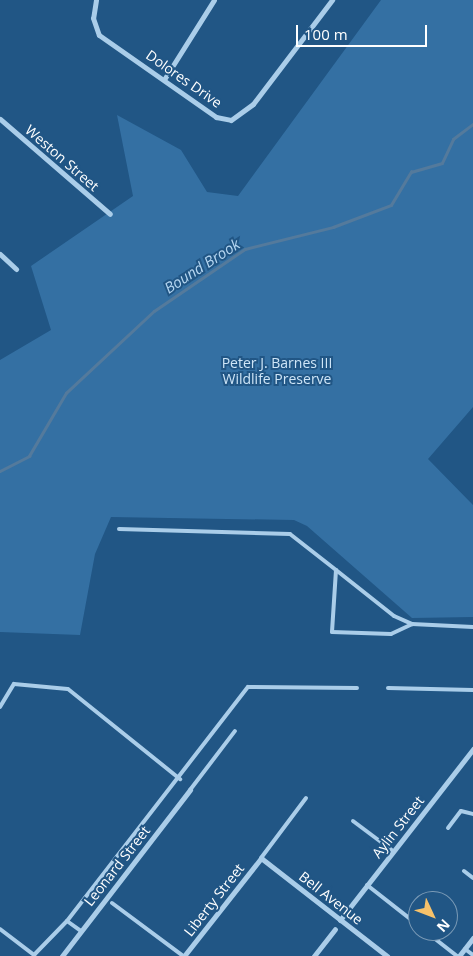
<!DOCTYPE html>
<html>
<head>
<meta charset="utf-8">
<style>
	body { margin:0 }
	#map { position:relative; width:473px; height:956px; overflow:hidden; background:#215685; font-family:"Open Sans",sans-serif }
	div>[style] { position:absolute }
	.green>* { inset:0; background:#3470a3 }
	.stream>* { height:2.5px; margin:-1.25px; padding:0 1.25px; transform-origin:1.25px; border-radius:1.25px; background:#547a9c }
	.service>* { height:4px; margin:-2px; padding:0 2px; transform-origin:2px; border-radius:2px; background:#aacde9 }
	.minor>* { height:5px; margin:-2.5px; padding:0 2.5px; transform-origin:2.5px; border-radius:2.5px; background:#aacde9 }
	span { translate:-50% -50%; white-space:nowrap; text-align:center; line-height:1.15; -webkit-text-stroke:4px #215685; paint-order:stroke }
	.street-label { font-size:14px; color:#fff }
	.park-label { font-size:14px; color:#cee5f7 }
	.water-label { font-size:15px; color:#b5d6f1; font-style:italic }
	.north { position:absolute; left:408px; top:891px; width:50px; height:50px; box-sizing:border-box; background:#215685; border:1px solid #7a9ab6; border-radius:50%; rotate:133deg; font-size:14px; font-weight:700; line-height:20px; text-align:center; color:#fff }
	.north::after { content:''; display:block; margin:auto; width:18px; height:22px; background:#f6c16a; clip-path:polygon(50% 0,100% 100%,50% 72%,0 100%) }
	.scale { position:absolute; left:296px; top:25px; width:131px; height:22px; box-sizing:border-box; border:2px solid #fff; border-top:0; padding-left:6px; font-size:15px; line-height:18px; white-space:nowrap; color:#fff; -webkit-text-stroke:4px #215685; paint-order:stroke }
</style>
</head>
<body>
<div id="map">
	<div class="green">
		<div style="clip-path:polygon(381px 0,473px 0,473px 407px,428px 459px,473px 505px,473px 617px,412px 618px,307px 526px,294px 520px,111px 517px,95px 554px,80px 635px,0 632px,0 360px,51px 330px,31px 266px,133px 196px,117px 115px,181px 150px,207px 192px,238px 196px)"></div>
	</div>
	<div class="stream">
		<div style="left:0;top:471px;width:33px;rotate:-27deg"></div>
		<div style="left:29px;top:456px;width:73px;rotate:-59.6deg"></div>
		<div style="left:66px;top:393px;width:120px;rotate:-43deg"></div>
		<div style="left:154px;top:311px;width:110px;rotate:-34.3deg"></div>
		<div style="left:245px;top:249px;width:91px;rotate:-14deg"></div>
		<div style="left:333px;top:227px;width:62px;rotate:-20.8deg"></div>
		<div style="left:391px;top:205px;width:39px;rotate:-59deg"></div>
		<div style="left:411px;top:172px;width:32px;rotate:-16deg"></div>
		<div style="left:442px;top:163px;width:26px;rotate:-65deg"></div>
		<div style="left:453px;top:139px;width:25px;rotate:-37deg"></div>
	</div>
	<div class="service">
		<div style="left:119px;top:529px;width:171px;rotate:1.7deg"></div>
		<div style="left:290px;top:534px;width:58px;rotate:38deg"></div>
		<div style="left:336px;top:570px;width:62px;rotate:93.7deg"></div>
		<div style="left:332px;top:632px;width:59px;rotate:1.9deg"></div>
		<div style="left:391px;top:634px;width:23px;rotate:-25deg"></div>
		<div style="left:336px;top:570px;width:74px;rotate:38.4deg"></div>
		<div style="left:394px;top:616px;width:20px;rotate:24deg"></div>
		<div style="left:412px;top:624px;width:61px;rotate:2.8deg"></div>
		<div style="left:388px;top:688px;width:85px;rotate:1.3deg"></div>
		<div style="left:0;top:707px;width:27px;rotate:-59deg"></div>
		<div style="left:14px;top:684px;width:54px;rotate:5.3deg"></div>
		<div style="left:68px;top:689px;width:144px;rotate:38.8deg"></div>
		<div style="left:190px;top:790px;width:74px;rotate:-52.7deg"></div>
		<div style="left:353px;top:821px;width:50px;rotate:36.9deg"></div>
		<div style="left:448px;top:828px;width:21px;rotate:-53deg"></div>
		<div style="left:461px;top:811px;width:12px;rotate:14deg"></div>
		<div style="left:261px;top:858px;width:75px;rotate:-53.1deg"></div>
		<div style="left:464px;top:871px;width:11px;rotate:38deg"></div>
		<div style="left:367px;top:885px;width:65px;rotate:38.1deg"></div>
		<div style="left:112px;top:903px;width:89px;rotate:36.7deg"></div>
		<div style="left:67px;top:921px;width:296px;rotate:-52.3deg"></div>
		<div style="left:248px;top:687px;width:109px;rotate:0.5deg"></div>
		<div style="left:0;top:929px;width:43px;rotate:37.4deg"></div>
		<div style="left:34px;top:955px;width:47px;rotate:-45.9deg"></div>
		<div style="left:67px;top:921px;width:17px;rotate:36deg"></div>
		<div style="left:425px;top:931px;width:41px;rotate:38deg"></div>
		<div style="left:465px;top:949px;width:10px;rotate:37deg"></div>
	</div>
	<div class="minor">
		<div style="left:96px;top:0;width:18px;rotate:99deg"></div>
		<div style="left:93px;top:18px;width:18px;rotate:71deg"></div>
		<div style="left:99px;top:35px;width:143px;rotate:35deg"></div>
		<div style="left:216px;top:117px;width:15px;rotate:11deg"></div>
		<div style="left:231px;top:120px;width:27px;rotate:-36deg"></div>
		<div style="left:253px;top:104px;width:131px;rotate:-52.8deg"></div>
		<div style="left:165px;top:78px;width:92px;rotate:-57.9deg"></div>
		<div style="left:0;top:119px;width:145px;rotate:40.8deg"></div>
		<div style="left:0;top:254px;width:22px;rotate:43deg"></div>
		<div style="left:340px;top:920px;width:217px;rotate:-52.1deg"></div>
		<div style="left:62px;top:956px;width:210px;rotate:-52.4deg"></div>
		<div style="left:184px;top:956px;width:125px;rotate:-51.8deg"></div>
		<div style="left:261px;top:858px;width:160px;rotate:37.9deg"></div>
		<div style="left:314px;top:956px;width:34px;rotate:-52deg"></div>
		<div style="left:459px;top:956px;width:23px;rotate:-52deg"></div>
	</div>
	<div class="street-label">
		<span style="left:184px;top:79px;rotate:35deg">Dolores Drive</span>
		<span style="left:62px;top:158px;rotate:41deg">Weston Street</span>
		<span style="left:398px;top:827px;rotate:-52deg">Aylin Street</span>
		<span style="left:117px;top:866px;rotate:-52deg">Leonard Street</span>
		<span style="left:331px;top:898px;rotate:38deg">Bell Avenue</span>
		<span style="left:214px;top:900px;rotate:-52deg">Liberty Street</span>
	</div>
	<div class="park-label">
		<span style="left:277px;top:371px">Peter J. Barnes III<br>Wildlife Preserve</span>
	</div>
	<div class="water-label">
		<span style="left:202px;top:266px;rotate:-33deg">Bound Brook</span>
	</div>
	<div class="north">N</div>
	<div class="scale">100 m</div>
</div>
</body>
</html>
